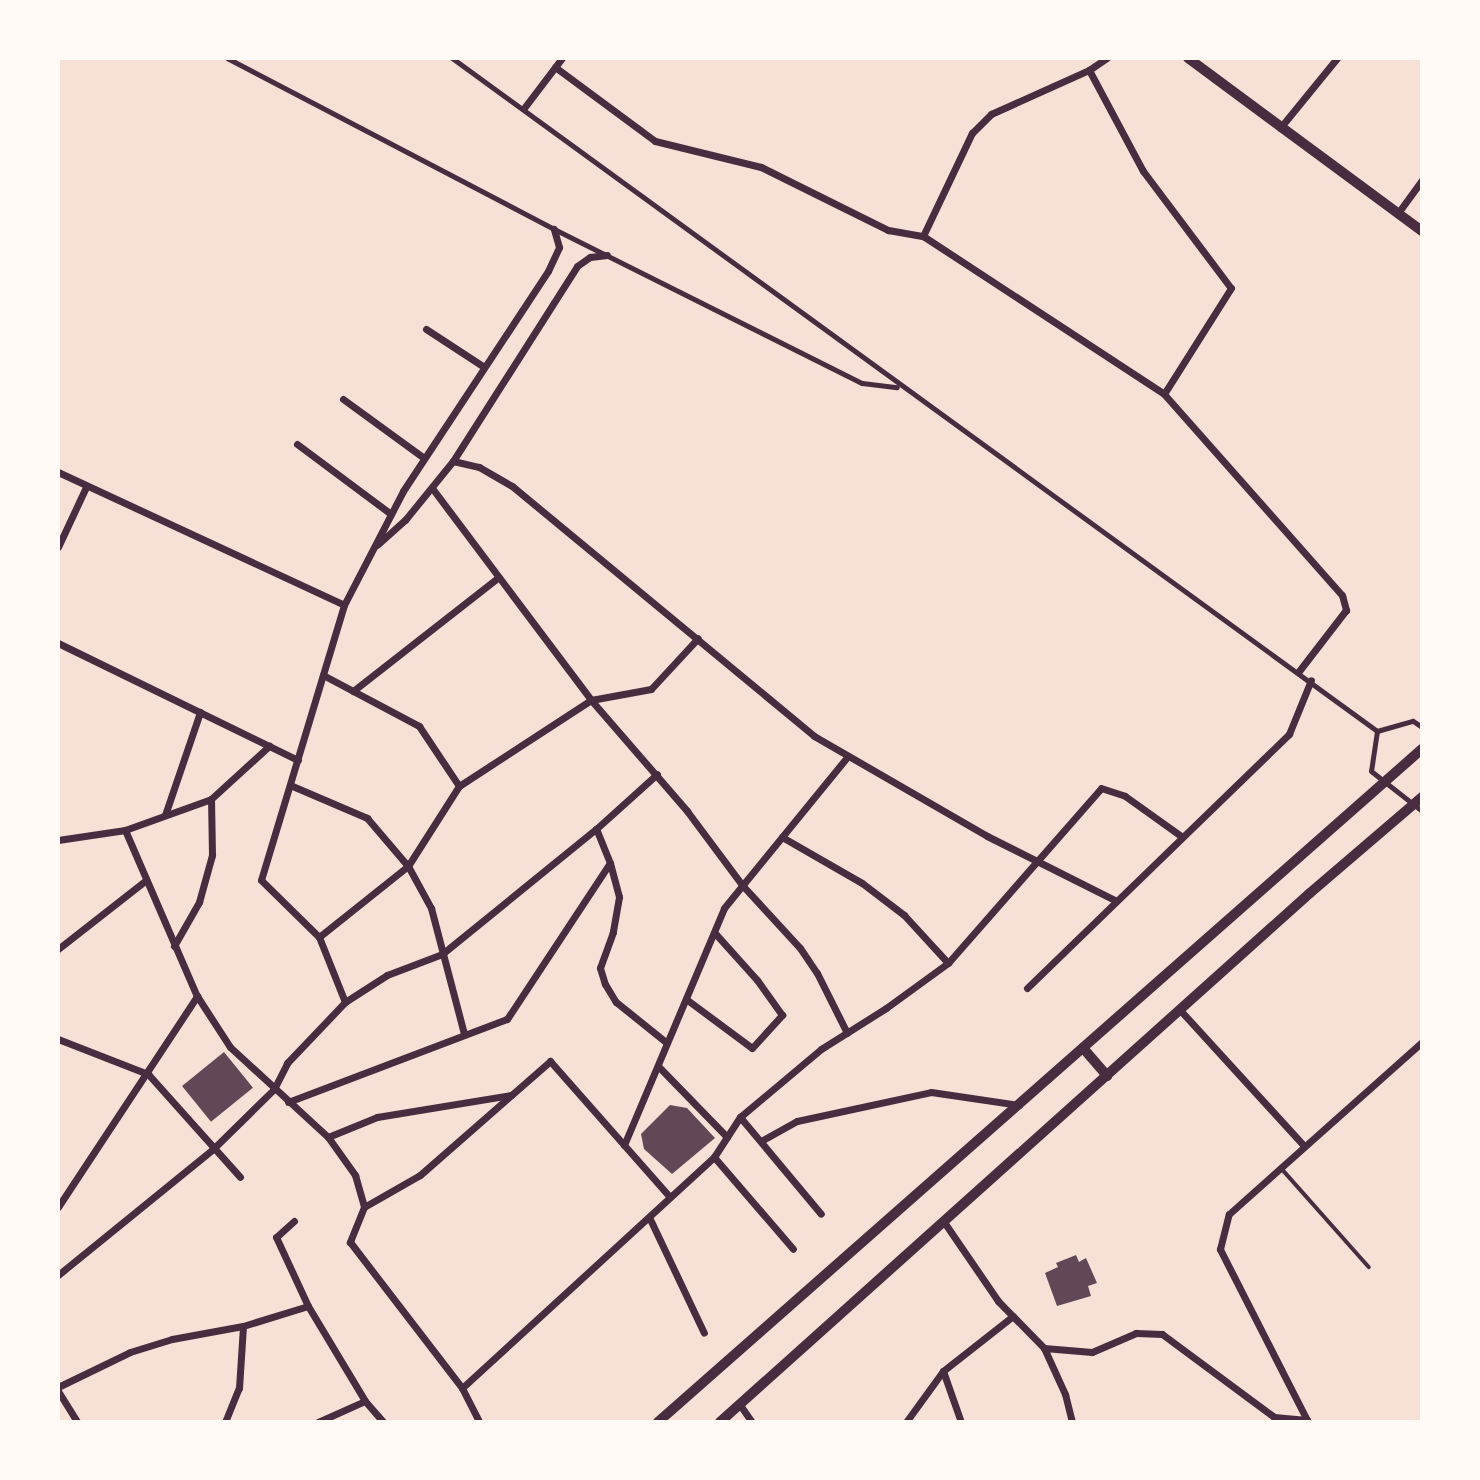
<!DOCTYPE html>
<html>
<head>
<meta charset="utf-8">
<style>
	body { margin:0 }
	#map { position:relative; width:1480px; height:1480px; overflow:hidden; background:#f7e1d7; font-family:"DejaVu Sans",sans-serif }
	div>[style] { position:absolute }
	.building>* { inset:0; background:#644757; transform-origin:0 0 }
	.service>* { height:3.5px; margin:-1.75px; padding:0 1.75px; transform-origin:1.75px; border-radius:1.75px; background:#4a2c40 }
	.pedestrian>* { height:5px; margin:-2.5px; padding:0 2.5px; transform-origin:2.5px; border-radius:2.5px; background:#4a2c40 }
	.minor>* { height:7px; margin:-3.5px; padding:0 3.5px; transform-origin:3.5px; border-radius:3.5px; background:#4a2c40 }
	.secondary>* { height:10px; margin:-5px; padding:0 5px; transform-origin:5px; border-radius:5px; background:#4a2c40 }
	span { translate:-50% -50%; white-space:nowrap; text-align:center; line-height:1.15; -webkit-text-stroke:6px #fffaf5; paint-order:stroke }
	.frame { position:absolute; inset:0; border:60px solid #fffaf5; pointer-events:none }
</style>
</head>
<body>
<div id="map">
	<div class="building">
		<div style="left:224px;top:1052px;width:46px;height:54px;rotate:51deg"></div>
		<div style="clip-path:polygon(670px 1105px,687px 1108px,715px 1138px,672px 1174px,644px 1149px,641px 1134px)"></div>
		<div style="clip-path:polygon(1076px 1255px,1079px 1262px,1086px 1258px,1097px 1283px,1088px 1286px,1091px 1296px,1057px 1306px,1045px 1273px,1058px 1267px,1056px 1263px)"></div>
	</div>
	<div class="service">
		<div style="left:1282px;top:1169px;width:131px;rotate:48.4deg"></div>
	</div>
	<div class="pedestrian">
		<div style="left:227px;top:58px;width:369px;rotate:27.6deg"></div>
		<div style="left:554px;top:229px;width:344px;rotate:26.6deg"></div>
		<div style="left:862px;top:383px;width:35px;rotate:7deg"></div>
		<div style="left:452px;top:58px;width:1144px;rotate:36.04deg"></div>
		<div style="left:1377px;top:731px;width:40px;rotate:98.5deg"></div>
		<div style="left:1371px;top:771px;width:65px;rotate:38.1deg"></div>
		<div style="left:1377px;top:731px;width:37px;rotate:-16deg"></div>
		<div style="left:1413px;top:721px;width:11px;rotate:34deg"></div>
	</div>
	<div class="minor">
		<div style="left:555px;top:67px;width:124px;rotate:36.5deg"></div>
		<div style="left:655px;top:141px;width:109px;rotate:13.8deg"></div>
		<div style="left:761px;top:167px;width:142px;rotate:26.4deg"></div>
		<div style="left:888px;top:230px;width:36px;rotate:10deg"></div>
		<div style="left:923px;top:236px;width:288px;rotate:33.2deg"></div>
		<div style="left:1164px;top:394px;width:268px;rotate:48.5deg"></div>
		<div style="left:1342px;top:595px;width:16px;rotate:75deg"></div>
		<div style="left:1346px;top:610px;width:77px;rotate:127.6deg"></div>
		<div style="left:1089px;top:70px;width:115px;rotate:61.9deg"></div>
		<div style="left:1143px;top:171px;width:146px;rotate:53.1deg"></div>
		<div style="left:1231px;top:288px;width:125px;rotate:122.3deg"></div>
		<div style="left:524px;top:108px;width:63px;rotate:-52.8deg"></div>
		<div style="left:1280px;top:128px;width:90px;rotate:-50.8deg"></div>
		<div style="left:1398px;top:213px;width:41px;rotate:-54deg"></div>
		<div style="left:923px;top:236px;width:114px;rotate:-64.6deg"></div>
		<div style="left:972px;top:133px;width:27px;rotate:-45deg"></div>
		<div style="left:991px;top:114px;width:107px;rotate:-24.2deg"></div>
		<div style="left:1089px;top:70px;width:22px;rotate:-34deg"></div>
		<div style="left:426px;top:329px;width:69px;rotate:33.2deg"></div>
		<div style="left:343px;top:399px;width:100px;rotate:36.1deg"></div>
		<div style="left:297px;top:444px;width:117px;rotate:36.7deg"></div>
		<div style="left:453px;top:461px;width:27px;rotate:13deg"></div>
		<div style="left:479px;top:467px;width:38px;rotate:30deg"></div>
		<div style="left:512px;top:486px;width:392px;rotate:39.6deg"></div>
		<div style="left:814px;top:736px;width:200px;rotate:30deg"></div>
		<div style="left:987px;top:836px;width:143px;rotate:26.6deg"></div>
		<div style="left:58px;top:472px;width:315px;rotate:24.9deg"></div>
		<div style="left:432px;top:488px;width:265px;rotate:53.1deg"></div>
		<div style="left:591px;top:700px;width:147px;rotate:49.1deg"></div>
		<div style="left:687px;top:811px;width:94px;rotate:53.3deg"></div>
		<div style="left:743px;top:886px;width:84px;rotate:47.4deg"></div>
		<div style="left:800px;top:948px;width:30px;rotate:56deg"></div>
		<div style="left:817px;top:973px;width:67px;rotate:63.4deg"></div>
		<div style="left:377px;top:545px;width:38px;rotate:-42deg"></div>
		<div style="left:405px;top:520px;width:76px;rotate:-50.9deg"></div>
		<div style="left:453px;top:461px;width:231px;rotate:-57.5deg"></div>
		<div style="left:577px;top:266px;width:16px;rotate:-35deg"></div>
		<div style="left:590px;top:257px;width:17px;rotate:-7deg"></div>
		<div style="left:58px;top:547px;width:66px;rotate:-65deg"></div>
		<div style="left:58px;top:643px;width:267px;rotate:26deg"></div>
		<div style="left:323px;top:675px;width:109px;rotate:28deg"></div>
		<div style="left:419px;top:726px;width:72px;rotate:56.3deg"></div>
		<div style="left:353px;top:691px;width:185px;rotate:-38deg"></div>
		<div style="left:290px;top:785px;width:84px;rotate:23.2deg"></div>
		<div style="left:367px;top:818px;width:63px;rotate:49.5deg"></div>
		<div style="left:408px;top:866px;width:48px;rotate:61.3deg"></div>
		<div style="left:431px;top:908px;width:130px;rotate:75.3deg"></div>
		<div style="left:165px;top:815px;width:109px;rotate:-71.2deg"></div>
		<div style="left:125px;top:830px;width:181px;rotate:66.6deg"></div>
		<div style="left:197px;top:996px;width:61px;rotate:57.1deg"></div>
		<div style="left:230px;top:1047px;width:133px;rotate:42.6deg"></div>
		<div style="left:328px;top:1137px;width:47px;rotate:54.6deg"></div>
		<div style="left:355px;top:1175px;width:33px;rotate:74deg"></div>
		<div style="left:364px;top:1207px;width:38px;rotate:112deg"></div>
		<div style="left:350px;top:1242px;width:184px;rotate:52.5deg"></div>
		<div style="left:462px;top:1388px;width:38px;rotate:63deg"></div>
		<div style="left:782px;top:837px;width:92px;rotate:29.9deg"></div>
		<div style="left:862px;top:883px;width:53px;rotate:37.3deg"></div>
		<div style="left:904px;top:915px;width:65px;rotate:47.5deg"></div>
		<div style="left:58px;top:840px;width:68px;rotate:-8.5deg"></div>
		<div style="left:125px;top:830px;width:91px;rotate:-19.8deg"></div>
		<div style="left:211px;top:799px;width:79px;rotate:-42.4deg"></div>
		<div style="left:610px;top:863px;width:35px;rotate:75deg"></div>
		<div style="left:619px;top:897px;width:36px;rotate:100deg"></div>
		<div style="left:613px;top:932px;width:38px;rotate:110deg"></div>
		<div style="left:600px;top:968px;width:17px;rotate:73deg"></div>
		<div style="left:605px;top:984px;width:21px;rotate:59deg"></div>
		<div style="left:616px;top:1002px;width:65px;rotate:38.8deg"></div>
		<div style="left:319px;top:937px;width:114px;rotate:-38.6deg"></div>
		<div style="left:408px;top:866px;width:95px;rotate:-57.5deg"></div>
		<div style="left:459px;top:786px;width:158px;rotate:-33.1deg"></div>
		<div style="left:591px;top:700px;width:61px;rotate:-10.4deg"></div>
		<div style="left:651px;top:689px;width:69px;rotate:-47.3deg"></div>
		<div style="left:174px;top:946px;width:51px;rotate:-60.4deg"></div>
		<div style="left:199px;top:902px;width:49px;rotate:-74.5deg"></div>
		<div style="left:212px;top:855px;width:56px;rotate:-91deg"></div>
		<div style="left:58px;top:949px;width:112px;rotate:-38.1deg"></div>
		<div style="left:1027px;top:988px;width:365px;rotate:-44.1deg"></div>
		<div style="left:1289px;top:734px;width:58px;rotate:-67.8deg"></div>
		<div style="left:686px;top:999px;width:82px;rotate:36.6deg"></div>
		<div style="left:752px;top:1048px;width:45px;rotate:-47.7deg"></div>
		<div style="left:782px;top:1015px;width:43px;rotate:-125.5deg"></div>
		<div style="left:757px;top:980px;width:64px;rotate:-131.9deg"></div>
		<div style="left:345px;top:1002px;width:70px;rotate:-111.8deg"></div>
		<div style="left:319px;top:937px;width:81px;rotate:-135.5deg"></div>
		<div style="left:261px;top:880px;width:287px;rotate:-73.2deg"></div>
		<div style="left:344px;top:605px;width:128px;rotate:-62.6deg"></div>
		<div style="left:403px;top:491px;width:263px;rotate:-56.6deg"></div>
		<div style="left:548px;top:271px;width:26px;rotate:-65deg"></div>
		<div style="left:559px;top:247px;width:19px;rotate:-106deg"></div>
		<div style="left:1180px;top:1010px;width:184px;rotate:47.6deg"></div>
		<div style="left:58px;top:1039px;width:97px;rotate:21.3deg"></div>
		<div style="left:148px;top:1074px;width:138px;rotate:48.2deg"></div>
		<div style="left:658px;top:1066px;width:99px;rotate:45.8deg"></div>
		<div style="left:288px;top:1102px;width:234px;rotate:-20.8deg"></div>
		<div style="left:507px;top:1019px;width:187px;rotate:-56.6deg"></div>
		<div style="left:610px;top:863px;width:37px;rotate:-112deg"></div>
		<div style="left:740px;top:1117px;width:126px;rotate:50.1deg"></div>
		<div style="left:328px;top:1137px;width:53px;rotate:-22.2deg"></div>
		<div style="left:377px;top:1117px;width:136px;rotate:-9.3deg"></div>
		<div style="left:761px;top:1141px;width:41px;rotate:-29.1deg"></div>
		<div style="left:797px;top:1121px;width:137px;rotate:-12.2deg"></div>
		<div style="left:931px;top:1092px;width:89px;rotate:8.4deg"></div>
		<div style="left:624px;top:1145px;width:257px;rotate:-67.1deg"></div>
		<div style="left:724px;top:908px;width:196px;rotate:-50.8deg"></div>
		<div style="left:714px;top:1157px;width:121px;rotate:49.3deg"></div>
		<div style="left:58px;top:1207px;width:253px;rotate:-56.6deg"></div>
		<div style="left:364px;top:1207px;width:64px;rotate:-29.7deg"></div>
		<div style="left:420px;top:1175px;width:173px;rotate:-41.2deg"></div>
		<div style="left:550px;top:1061px;width:181px;rotate:48.6deg"></div>
		<div style="left:649px;top:1217px;width:128px;rotate:64.6deg"></div>
		<div style="left:294px;top:1221px;width:24px;rotate:138deg"></div>
		<div style="left:276px;top:1237px;width:76px;rotate:65.1deg"></div>
		<div style="left:308px;top:1306px;width:111px;rotate:59deg"></div>
		<div style="left:365px;top:1401px;width:28px;rotate:49deg"></div>
		<div style="left:944px;top:1222px;width:96px;rotate:55.6deg"></div>
		<div style="left:998px;top:1301px;width:66px;rotate:45.6deg"></div>
		<div style="left:1044px;top:1348px;width:51px;rotate:65.5deg"></div>
		<div style="left:1065px;top:1394px;width:29px;rotate:76deg"></div>
		<div style="left:58px;top:1275px;width:201px;rotate:-39.1deg"></div>
		<div style="left:214px;top:1148px;width:84px;rotate:-44.5deg"></div>
		<div style="left:274px;top:1089px;width:29px;rotate:-63deg"></div>
		<div style="left:287px;top:1063px;width:84px;rotate:-46.4deg"></div>
		<div style="left:345px;top:1002px;width:50px;rotate:-32.7deg"></div>
		<div style="left:387px;top:975px;width:59px;rotate:-20.9deg"></div>
		<div style="left:442px;top:954px;width:198px;rotate:-39.1deg"></div>
		<div style="left:596px;top:829px;width:82px;rotate:-42deg"></div>
		<div style="left:1044px;top:1348px;width:48px;rotate:4.8deg"></div>
		<div style="left:1092px;top:1352px;width:48px;rotate:-23.4deg"></div>
		<div style="left:1136px;top:1333px;width:26px;rotate:2deg"></div>
		<div style="left:1162px;top:1334px;width:139px;rotate:36.5deg"></div>
		<div style="left:1274px;top:1417px;width:33px;rotate:5deg"></div>
		<div style="left:943px;top:1371px;width:54px;rotate:70.6deg"></div>
		<div style="left:58px;top:1387px;width:80px;rotate:-25.9deg"></div>
		<div style="left:130px;top:1352px;width:44px;rotate:-17.2deg"></div>
		<div style="left:172px;top:1339px;width:72px;rotate:-10.4deg"></div>
		<div style="left:243px;top:1326px;width:68px;rotate:-17.1deg"></div>
		<div style="left:462px;top:1388px;width:342px;rotate:-42.5deg"></div>
		<div style="left:714px;top:1157px;width:48px;rotate:-57deg"></div>
		<div style="left:740px;top:1117px;width:106px;rotate:-40deg"></div>
		<div style="left:821px;top:1049px;width:77px;rotate:-32.2deg"></div>
		<div style="left:886px;top:1008px;width:77px;rotate:-36deg"></div>
		<div style="left:948px;top:963px;width:232px;rotate:-48.8deg"></div>
		<div style="left:1101px;top:788px;width:25px;rotate:18deg"></div>
		<div style="left:1125px;top:796px;width:69px;rotate:35.5deg"></div>
		<div style="left:58px;top:1391px;width:36px;rotate:58deg"></div>
		<div style="left:740px;top:1405px;width:21px;rotate:55deg"></div>
		<div style="left:225px;top:1422px;width:37px;rotate:-68deg"></div>
		<div style="left:239px;top:1388px;width:62px;rotate:-86.3deg"></div>
		<div style="left:318px;top:1422px;width:51px;rotate:-24.1deg"></div>
		<div style="left:906px;top:1422px;width:63px;rotate:-54deg"></div>
		<div style="left:943px;top:1371px;width:89px;rotate:-38.2deg"></div>
		<div style="left:1308px;top:1422px;width:194px;rotate:-117deg"></div>
		<div style="left:1220px;top:1249px;width:36px;rotate:-76deg"></div>
		<div style="left:1229px;top:1214px;width:259px;rotate:-41.7deg"></div>
	</div>
	<div class="secondary">
		<div style="left:1188px;top:58px;width:291px;rotate:36.5deg"></div>
		<div style="left:1083px;top:1048px;width:37px;rotate:49deg"></div>
		<div style="left:658px;top:1422px;width:1018px;rotate:-41.38deg"></div>
		<div style="left:720px;top:1422px;width:792px;rotate:-41.88deg"></div>
		<div style="left:1310px;top:893px;width:148px;rotate:-40.6deg"></div>
	</div>
	<div class="frame"></div>
</div>
</body>
</html>
